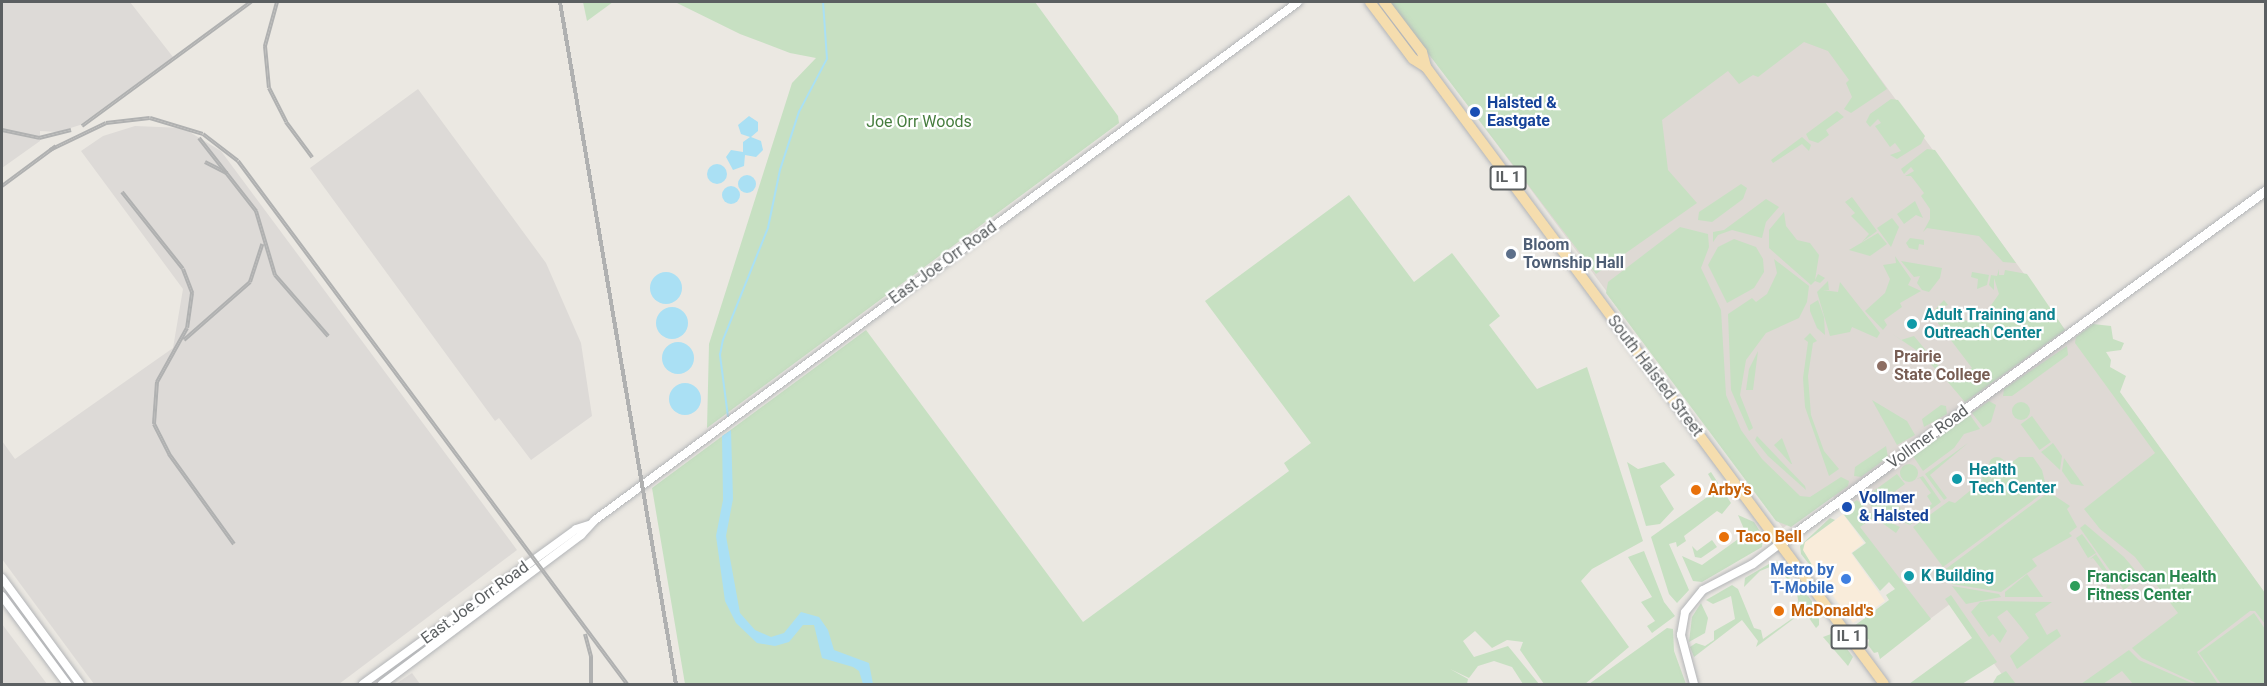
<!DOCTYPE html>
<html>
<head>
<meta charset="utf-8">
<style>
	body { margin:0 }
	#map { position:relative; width:2267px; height:686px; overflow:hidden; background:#ebe8e2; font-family:Roboto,sans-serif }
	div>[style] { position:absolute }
	.commercial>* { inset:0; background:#f9ecda }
	.industrial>* { inset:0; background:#dddad7 }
	.education>* { inset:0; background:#ded9d4 }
	.green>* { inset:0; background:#c7e0c2; transform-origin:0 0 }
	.round { border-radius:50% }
	.water>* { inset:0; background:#aae0f4 }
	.stream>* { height:1.5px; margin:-0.75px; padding:0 0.75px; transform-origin:0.75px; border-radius:0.75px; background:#aae0f4 }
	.roads { filter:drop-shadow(0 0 2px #b3b5b8) drop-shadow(0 0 2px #b3b5b8) }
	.tertiary>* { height:8px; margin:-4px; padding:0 4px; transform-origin:4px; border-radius:4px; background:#fff }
	.secondary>* { height:9px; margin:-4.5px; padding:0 4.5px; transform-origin:4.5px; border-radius:4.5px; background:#fff }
	.primary>* { height:10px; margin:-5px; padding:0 5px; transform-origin:5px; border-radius:5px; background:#f5ddae }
	.rail>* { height:4px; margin-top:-2px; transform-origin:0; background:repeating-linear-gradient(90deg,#fff 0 4.5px,#b0b1b1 0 9px); box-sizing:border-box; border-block:2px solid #b0b1b1 }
	.dots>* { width:16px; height:16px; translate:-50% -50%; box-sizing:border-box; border:3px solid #fff; border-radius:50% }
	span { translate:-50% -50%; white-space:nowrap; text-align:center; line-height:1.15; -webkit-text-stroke:4.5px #fff; paint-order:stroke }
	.shield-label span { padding:2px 4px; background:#fff; border:2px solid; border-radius:4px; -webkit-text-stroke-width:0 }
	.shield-label { font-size:15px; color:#5b5f61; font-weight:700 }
	.transit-label { font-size:16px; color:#164399; font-weight:700 }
	.left { translate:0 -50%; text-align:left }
	.park-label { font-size:16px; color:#467d3e }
	.service-label { font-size:16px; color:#4e5e75; font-weight:700 }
	.street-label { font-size:16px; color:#5b5f61 }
	.culture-label { font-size:16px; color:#0d838f; font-weight:700 }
	.education-label { font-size:16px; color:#785e54; font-weight:700 }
	.food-label { font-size:16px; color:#c56008; font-weight:700 }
	.shop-label { font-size:16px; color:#366cbe; font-weight:700 }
	.right { translate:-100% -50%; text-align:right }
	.leisure-label { font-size:16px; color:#27864d; font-weight:700 }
	.frame { position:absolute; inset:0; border:3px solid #5b5f61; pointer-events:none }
</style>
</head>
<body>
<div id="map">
	<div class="commercial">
		<div style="clip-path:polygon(1843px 514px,1864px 543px,1851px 553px,1885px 601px,1853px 623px,1803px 555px,1803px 544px)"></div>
	</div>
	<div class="industrial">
		<div style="clip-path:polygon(2px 2px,130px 2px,173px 57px,80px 125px,58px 132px,40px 131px,40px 141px,2px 168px)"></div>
		<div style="clip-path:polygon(418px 89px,546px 263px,581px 343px,592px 416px,531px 460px,499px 418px,495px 421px,310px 168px)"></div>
		<div style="clip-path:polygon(135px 126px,183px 128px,221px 151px,517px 550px,339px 684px,94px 684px,2px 559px,2px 441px,15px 459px,173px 348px,183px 289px,81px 151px,103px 136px)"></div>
		<div style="clip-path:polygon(2px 624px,47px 684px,2px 684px)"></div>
		<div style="clip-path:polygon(412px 673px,420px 684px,396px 684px)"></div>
	</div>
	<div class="education">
		<div style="clip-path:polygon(1391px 2px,1824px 2px,2072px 339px,2078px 335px,2265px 593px,2265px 684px,2009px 684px,1950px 604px,1926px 622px,1831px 494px,1783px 528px)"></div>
	</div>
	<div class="green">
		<div style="clip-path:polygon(583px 2px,613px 2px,587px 21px)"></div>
		<div style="clip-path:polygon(675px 2px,1035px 2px,1118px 116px,1119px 123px,707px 428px,709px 344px,792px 83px,816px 58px,790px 53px,740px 34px)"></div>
		<div style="clip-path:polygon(1389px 2px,1825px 2px,1887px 89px,1851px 113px,1844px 109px,1852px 97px,1846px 83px,1849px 80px,1828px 51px,1804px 42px,1758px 77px,1753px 75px,1739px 84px,1728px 71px,1662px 120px,1668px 170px,1697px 203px,1596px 274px)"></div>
		<div style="clip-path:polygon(1891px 99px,1898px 100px,1925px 136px,1921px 144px,1897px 159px,1890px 155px,1901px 151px,1895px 143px,1890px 147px,1875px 126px,1881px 123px,1878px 119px,1870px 127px,1866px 122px,1870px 114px)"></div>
		<div style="clip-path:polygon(1837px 111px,1844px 117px,1826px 130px,1829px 135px,1818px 143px,1809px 140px,1806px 134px)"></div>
		<div style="clip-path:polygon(1802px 137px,1811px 145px,1809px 151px,1802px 144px,1773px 163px,1771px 160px)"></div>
		<div style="clip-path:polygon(1927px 149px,1935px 150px,2016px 263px,2003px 262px,1979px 236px,1927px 228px,1923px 232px,1930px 219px,1930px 209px,1921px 196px,1924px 193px,1911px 176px,1905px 176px,1914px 171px,1911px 167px,1904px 174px,1901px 169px)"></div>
		<div style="clip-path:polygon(1741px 184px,1747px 188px,1743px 199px,1712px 222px,1698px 220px,1699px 212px)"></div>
		<div style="clip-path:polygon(1349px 195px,1414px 282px,1452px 253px,1500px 316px,1489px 325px,1537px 389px,1587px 367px,1643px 541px,1592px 569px,1581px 581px,1629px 647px,1585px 684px,1544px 684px,1520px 650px,1523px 642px,1507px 640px,1492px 648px,1475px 631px,1463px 641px,1474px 657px,1508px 646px,1539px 684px,1523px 684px,1512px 667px,1494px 661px,1478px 666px,1469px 678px,1450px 669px,1468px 679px,1467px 684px,685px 684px,652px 488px,866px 330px,1083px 622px,1289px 471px,1284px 463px,1311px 443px,1205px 301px)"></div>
		<div style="clip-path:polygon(1852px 197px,1877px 231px,1862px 242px,1869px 234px,1851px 216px,1855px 213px,1845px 202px)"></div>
		<div style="clip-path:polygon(1766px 199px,1779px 207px,1766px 222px,1762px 238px,1732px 230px,1718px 235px,1713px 242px,1713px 232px,1724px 230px)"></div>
		<div style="clip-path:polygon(1915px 201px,1923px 218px,1916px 215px,1904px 224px,1897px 214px)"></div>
		<div style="clip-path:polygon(1784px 212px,1786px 226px,1797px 240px,1810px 243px,1819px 255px,1815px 280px,1818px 274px,1825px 278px,1820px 283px,1815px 281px,1811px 285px,1769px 248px,1769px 230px)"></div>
		<div style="clip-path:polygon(1892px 218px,1899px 227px,1891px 247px,1877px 228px)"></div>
		<div style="clip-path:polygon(1680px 227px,1708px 234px,1709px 247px,1701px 268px,1721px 310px,1726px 395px,1741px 430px,1762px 459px,1800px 496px,1810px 497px,1841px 477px,1849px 481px,1848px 486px,1791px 527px,1776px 521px,1606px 293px,1608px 282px)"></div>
		<div style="clip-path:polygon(1878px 233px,1887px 244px,1870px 256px,1849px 250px)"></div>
		<div style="clip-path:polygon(1910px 238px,1924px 240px,1924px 245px,1919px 244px,1918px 250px,1909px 248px,1906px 243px)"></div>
		<div style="clip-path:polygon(1734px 239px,1756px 247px,1763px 259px,1764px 272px,1754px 288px,1727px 303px,1708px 265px,1718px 247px)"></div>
		<div style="clip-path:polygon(1895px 256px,1911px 279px,1908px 285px,1921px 291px,1900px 303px,1902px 307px,1884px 320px,1887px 325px,1883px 330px,1865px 311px,1885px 293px,1890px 279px,1883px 265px,1896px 263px)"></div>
		<div style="clip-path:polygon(1774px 259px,1809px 286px,1807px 302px,1799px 318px,1766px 333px,1746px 360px,1740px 395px,1753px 428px,1749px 431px,1731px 390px,1728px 314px,1752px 298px,1756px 302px,1767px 294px,1777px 273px)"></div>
		<div style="clip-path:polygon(1901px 261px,1942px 268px,1940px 278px,1929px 292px,1922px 290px,1917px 283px,1920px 276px,1914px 277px)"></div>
		<div style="clip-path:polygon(1999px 269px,1999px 275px,2004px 275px,2005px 270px,2027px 274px,2065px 330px,1965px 402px,1947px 381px,1959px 380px,1962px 373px,1972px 368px,1931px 314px,1944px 300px,1948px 305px,1942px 307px,1943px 316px,1968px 321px,1984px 315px,1999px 294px,1994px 278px,1994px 290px,1989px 285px,1991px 275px,1997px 276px)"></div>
		<div style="clip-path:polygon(1972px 272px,1989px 275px,1987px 285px,1977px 289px,1978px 279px,1971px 277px)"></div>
		<div style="clip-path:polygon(1828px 281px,1829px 290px,1823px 290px,1838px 292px,1840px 282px,1880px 333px,1877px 338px,1852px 327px,1850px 332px,1830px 336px,1817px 292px)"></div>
		<div style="clip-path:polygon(1818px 300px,1824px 317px,1825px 335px,1817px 328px,1810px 311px,1810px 305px)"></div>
		<div style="clip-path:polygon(2093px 324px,2111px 326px,2113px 339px,2124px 343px,2121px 350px,2106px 352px,2111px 360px,2110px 367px,2126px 376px,2120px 392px,2265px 593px,2265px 624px,2255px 611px,2250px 611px,2197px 652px,2218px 684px,2198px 684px,2142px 658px,2132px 648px,2178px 613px,2135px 557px,2100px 529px,2084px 509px,2155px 453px,2075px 343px,2076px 337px)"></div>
		<div style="clip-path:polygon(1810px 333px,1817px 341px,1813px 343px,1808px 376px,1811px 415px,1824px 451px,1839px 469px,1829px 476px,1805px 407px,1803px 378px,1808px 342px,1804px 339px)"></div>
		<div style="clip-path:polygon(1891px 333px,1901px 340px,1914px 336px,1948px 377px,1945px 379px,1919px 352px)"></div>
		<div style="clip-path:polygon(2067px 346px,2068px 355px,2012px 396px,2003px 396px,2004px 389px)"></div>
		<div style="clip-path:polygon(1758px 351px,1753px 390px,1746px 390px,1749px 369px)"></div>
		<div style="clip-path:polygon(1872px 400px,1907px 421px,1915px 435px,1897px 445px)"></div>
		<div style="clip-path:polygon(1989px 401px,1996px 405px,1991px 422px,1983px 427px,1972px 413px)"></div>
		<div class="round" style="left:2012px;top:402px;width:18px;height:18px"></div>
		<div style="clip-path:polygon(1941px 405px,1946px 406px,1947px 414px,1924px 427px,1922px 419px)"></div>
		<div style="clip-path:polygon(1970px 415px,1980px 429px,1964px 434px,1954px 448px,1923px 471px,1913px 456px)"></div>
		<div style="left:2032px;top:416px;width:32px;height:14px;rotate:54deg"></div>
		<div style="clip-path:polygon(1757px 436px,1805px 486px,1806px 490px,1768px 456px,1755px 440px)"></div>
		<div style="clip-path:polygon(1782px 438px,1792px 464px,1791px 464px,1774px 445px)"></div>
		<div style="clip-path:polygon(1968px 443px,1930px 475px,1947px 498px,1944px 500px,1925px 474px)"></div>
		<div style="clip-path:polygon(2053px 443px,2062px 456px,2060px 470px,2041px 452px)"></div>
		<div style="clip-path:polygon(1886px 446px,1888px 457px,1861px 477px,1854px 476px,1855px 467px)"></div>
		<div style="clip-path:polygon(2019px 457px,2033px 457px,2042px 470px,2047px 490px,1943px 567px,1913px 527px,1949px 501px,1955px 503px,1983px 480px,1977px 472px,1985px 466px,1992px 475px,1987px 488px,1993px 476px)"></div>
		<div class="round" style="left:1989px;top:457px;width:16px;height:16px"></div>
		<div style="clip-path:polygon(2064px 458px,2084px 486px,2071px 484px,2062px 471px)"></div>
		<div style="clip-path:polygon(1627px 462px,1638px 469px,1664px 462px,1675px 475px,1660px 486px,1674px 509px,1660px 524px,1646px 526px)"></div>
		<div class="round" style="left:1900px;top:464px;width:18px;height:18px"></div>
		<div style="clip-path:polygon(1711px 472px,1731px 503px,1722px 514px,1717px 511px,1684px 536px,1686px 541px,1677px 547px,1676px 542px,1669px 544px,1689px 590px,1677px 603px,1669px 594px,1651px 537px,1713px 493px,1715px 486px,1708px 474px)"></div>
		<div style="clip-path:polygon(1897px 474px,1905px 484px,1891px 494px,1907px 519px,1917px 512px,1920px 517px,1910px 525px,1874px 509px,1864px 498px)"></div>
		<div style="clip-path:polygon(1923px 476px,1941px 502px,1922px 516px,1919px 513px,1932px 504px,1927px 496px,1931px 493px,1920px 478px,1916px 479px)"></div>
		<div style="clip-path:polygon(2049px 492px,2070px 506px,2067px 509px,2077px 527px,2069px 533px,2072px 536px,2032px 559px,2037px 566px,2001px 592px,1952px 584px,1943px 571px)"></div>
		<div style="clip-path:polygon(1857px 500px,1872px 514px,1900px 527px,1896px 533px,1874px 517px,1860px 527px,1931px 619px,1880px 659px,1878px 652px,1874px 653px,1868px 645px,1869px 639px,1865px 641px,1854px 626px,1889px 600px,1886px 595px,1895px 589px,1889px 582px,1880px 591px,1852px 553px,1866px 543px,1841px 511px)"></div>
		<div style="clip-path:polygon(1738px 515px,1754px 522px,1763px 536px,1762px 547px,1702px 582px,1693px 581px,1682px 556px,1702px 565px,1741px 537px,1744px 529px)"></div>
		<div style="clip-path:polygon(1830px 518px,1835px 520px,1805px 542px,1803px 550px,1820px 578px,1801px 554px,1800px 546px)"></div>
		<div style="clip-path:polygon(2085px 524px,2124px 557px,2141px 577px,2124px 590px,2080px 528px)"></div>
		<div style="clip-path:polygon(2082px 534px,2096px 553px,2088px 558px,2076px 538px)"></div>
		<div style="clip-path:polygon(1712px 540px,1717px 547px,1701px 558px,1695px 557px,1692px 546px,1697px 551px)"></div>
		<div style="clip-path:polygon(1644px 551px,1664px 602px,1675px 616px,1652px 633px,1647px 626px,1655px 621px,1641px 602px,1652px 597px,1628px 557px)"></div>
		<div style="clip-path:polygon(2096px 554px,2112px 578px,2108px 598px,2106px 575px,2093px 558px,2090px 559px)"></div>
		<div style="clip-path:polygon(1774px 561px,1785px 565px,1791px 573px,1789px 581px,1775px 565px,1760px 571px,1744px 587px,1745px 578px)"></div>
		<div style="clip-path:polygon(2027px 574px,2043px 597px,2005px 597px,2005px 592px)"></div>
		<div style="clip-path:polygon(1732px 585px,1738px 589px,1754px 628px,1761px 630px,1763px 639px,1800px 613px,1796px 587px,1803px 589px,1819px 611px,1819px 625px,1816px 628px,1804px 611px,1756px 647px,1758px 641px,1742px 620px,1694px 657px,1690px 647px,1696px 643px,1705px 646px,1714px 640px,1714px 631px,1735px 619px,1731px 596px,1713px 604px,1706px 600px)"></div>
		<div style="clip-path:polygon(1952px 586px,1999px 594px,2001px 597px,1966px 604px)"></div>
		<div style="clip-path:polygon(1951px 595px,1997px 662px,1962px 684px,1909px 684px,1972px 638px,1945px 599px)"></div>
		<div style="clip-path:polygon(1993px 601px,2052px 602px,2035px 614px,2047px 635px,2057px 629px,2061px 636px,2017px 669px,2010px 656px,2029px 638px,2021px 627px,2007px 610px,1997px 617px,2007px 631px,2000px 643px,1993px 634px,1989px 637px,1971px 612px,1980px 602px)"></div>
		<div style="clip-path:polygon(1701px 603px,1708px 618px,1705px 633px,1689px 642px,1692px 617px)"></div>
		<div style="clip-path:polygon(2254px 613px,2265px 629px,2265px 684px,2221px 684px,2199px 653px)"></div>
		<div style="clip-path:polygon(1667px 628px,1673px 629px,1674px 651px,1686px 684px,1589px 684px)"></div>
		<div style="clip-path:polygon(1831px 634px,1839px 638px,1853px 657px,1848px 666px,1823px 637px)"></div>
		<div style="clip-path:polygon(2129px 650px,2139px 660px,2194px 684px,2133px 684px,2122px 671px,2103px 684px,2081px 684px)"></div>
		<div style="clip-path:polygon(2006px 671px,2016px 684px,1993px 683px,1997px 676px)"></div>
	</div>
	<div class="water">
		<div style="clip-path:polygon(749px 116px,758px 122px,758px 131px,751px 137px,761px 141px,763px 150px,756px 157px,745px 155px,744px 166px,733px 170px,726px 157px,731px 150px,743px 152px,743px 142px,750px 137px,741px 134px,738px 125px)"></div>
		<div class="round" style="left:707px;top:164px;width:20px;height:20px"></div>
		<div class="round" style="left:738px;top:175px;width:18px;height:18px"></div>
		<div class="round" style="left:722px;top:186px;width:18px;height:18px"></div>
		<div class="round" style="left:650px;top:272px;width:32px;height:32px"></div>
		<div class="round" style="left:656px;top:307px;width:32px;height:32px"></div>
		<div class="round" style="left:662px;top:342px;width:32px;height:32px"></div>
		<div class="round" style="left:669px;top:383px;width:32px;height:32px"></div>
		<div style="clip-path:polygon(731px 430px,733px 499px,726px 536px,740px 613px,755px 630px,771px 637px,784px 633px,801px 612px,819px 617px,828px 630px,834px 650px,869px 663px,873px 684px,863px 684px,859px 671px,853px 667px,822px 658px,814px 625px,803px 625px,789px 642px,775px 646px,757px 643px,736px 623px,725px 601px,716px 536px,723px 500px,722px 436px)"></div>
	</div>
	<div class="stream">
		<div style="left:728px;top:417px;width:63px;rotate:-97.4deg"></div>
		<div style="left:720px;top:355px;width:15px;rotate:-79deg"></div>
		<div style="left:723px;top:340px;width:121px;rotate:-68.1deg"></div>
		<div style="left:768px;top:228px;width:59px;rotate:-78.3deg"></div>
		<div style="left:780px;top:170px;width:61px;rotate:-71.9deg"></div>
		<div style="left:799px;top:112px;width:60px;rotate:-62.2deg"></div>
		<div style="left:827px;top:59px;width:57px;rotate:-94deg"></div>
	</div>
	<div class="roads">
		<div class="tertiary">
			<div style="left:2px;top:578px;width:132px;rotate:53.7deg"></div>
			<div style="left:2px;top:596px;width:109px;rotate:53.5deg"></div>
			<div style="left:363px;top:684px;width:263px;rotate:-36deg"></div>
			<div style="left:576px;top:529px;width:14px;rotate:-17deg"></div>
			<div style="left:382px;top:684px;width:249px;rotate:-36.8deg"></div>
			<div style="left:581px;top:535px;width:21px;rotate:-47deg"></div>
			<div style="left:595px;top:520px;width:873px;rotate:-36.38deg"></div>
			<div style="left:1694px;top:684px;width:51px;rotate:-104.9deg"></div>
			<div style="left:1681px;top:635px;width:23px;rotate:-80deg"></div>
			<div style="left:1685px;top:612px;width:28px;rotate:-51deg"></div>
			<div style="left:1703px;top:590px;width:56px;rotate:-27.5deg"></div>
			<div style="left:1753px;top:564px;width:34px;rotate:-37deg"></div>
		</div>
		<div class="secondary">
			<div style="left:1780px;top:544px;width:601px;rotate:-36.07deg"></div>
		</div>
		<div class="primary">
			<div style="left:1370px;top:2px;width:71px;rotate:53deg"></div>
			<div style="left:1413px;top:59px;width:15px;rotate:32deg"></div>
			<div style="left:1426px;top:67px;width:768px;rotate:53.41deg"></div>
			<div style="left:1384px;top:2px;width:63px;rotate:52.8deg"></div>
			<div style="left:1422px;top:52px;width:16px;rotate:75deg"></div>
		</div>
	</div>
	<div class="rail">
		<div style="left:277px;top:2px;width:46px;rotate:105.3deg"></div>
		<div style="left:265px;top:46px;width:42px;rotate:84.6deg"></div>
		<div style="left:269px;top:88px;width:38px;rotate:63deg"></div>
		<div style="left:286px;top:122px;width:44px;rotate:53.4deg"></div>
		<div style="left:560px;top:2px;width:692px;rotate:80.35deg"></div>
		<div style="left:82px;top:126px;width:210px;rotate:-36.3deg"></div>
		<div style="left:2px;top:130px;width:38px;rotate:12deg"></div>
		<div style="left:39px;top:138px;width:33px;rotate:-14deg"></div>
		<div style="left:199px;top:138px;width:93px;rotate:52deg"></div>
		<div style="left:256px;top:211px;width:67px;rotate:73.5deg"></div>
		<div style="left:275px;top:275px;width:81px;rotate:49deg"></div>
		<div style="left:50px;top:150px;width:62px;rotate:-25.7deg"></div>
		<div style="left:106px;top:123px;width:44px;rotate:-6.5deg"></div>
		<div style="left:150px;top:118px;width:55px;rotate:16.8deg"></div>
		<div style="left:203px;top:134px;width:44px;rotate:37.6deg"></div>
		<div style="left:238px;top:161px;width:652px;rotate:53.36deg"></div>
		<div style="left:205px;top:162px;width:25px;rotate:27deg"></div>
		<div style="left:2px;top:186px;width:67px;rotate:-36.5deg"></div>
		<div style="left:122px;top:192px;width:98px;rotate:51.6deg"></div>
		<div style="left:183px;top:269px;width:26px;rotate:69deg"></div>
		<div style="left:192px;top:293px;width:35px;rotate:98deg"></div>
		<div style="left:187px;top:328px;width:62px;rotate:119.1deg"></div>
		<div style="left:157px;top:382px;width:42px;rotate:94.1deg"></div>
		<div style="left:154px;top:424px;width:34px;rotate:63deg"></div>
		<div style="left:169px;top:454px;width:111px;rotate:54.2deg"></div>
		<div style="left:184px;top:340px;width:88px;rotate:-41.3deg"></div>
		<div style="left:250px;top:282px;width:40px;rotate:-72deg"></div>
		<div style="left:585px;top:634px;width:24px;rotate:75deg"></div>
		<div style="left:591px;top:657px;width:27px;rotate:90deg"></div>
	</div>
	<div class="dots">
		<div style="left:1475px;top:112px;background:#1a4fb4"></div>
		<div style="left:1511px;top:254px;background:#5c6f8a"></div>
		<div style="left:1912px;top:324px;background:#0f9aa8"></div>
		<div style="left:1882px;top:366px;background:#8d6e63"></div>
		<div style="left:1957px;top:479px;background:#0f9aa8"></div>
		<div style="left:1696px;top:490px;background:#e8710a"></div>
		<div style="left:1847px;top:507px;background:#1a4fb4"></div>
		<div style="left:1724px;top:537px;background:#e8710a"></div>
		<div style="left:1909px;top:576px;background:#0f9aa8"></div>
		<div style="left:1846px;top:579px;background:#3f7fe0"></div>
		<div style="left:2075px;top:586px;background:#2e9e5b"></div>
		<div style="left:1779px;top:611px;background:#e8710a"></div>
	</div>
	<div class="shield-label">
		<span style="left:1508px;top:178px">IL 1</span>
		<span style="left:1849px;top:637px">IL 1</span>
	</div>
	<div class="transit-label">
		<span class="left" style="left:1487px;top:112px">Halsted &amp;<br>Eastgate</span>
		<span class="left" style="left:1859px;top:507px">Vollmer<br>&amp; Halsted</span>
	</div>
	<div class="park-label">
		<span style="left:919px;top:122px">Joe Orr Woods</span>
	</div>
	<div class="service-label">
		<span class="left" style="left:1523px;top:254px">Bloom<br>Township Hall</span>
	</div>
	<div class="street-label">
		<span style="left:943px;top:263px;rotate:-36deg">East Joe Orr Road</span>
		<span style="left:1655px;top:376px;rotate:53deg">South Halsted Street</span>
		<span style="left:1928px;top:437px;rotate:-36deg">Vollmer Road</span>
		<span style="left:475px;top:603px;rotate:-36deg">East Joe Orr Road</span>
	</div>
	<div class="culture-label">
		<span class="left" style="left:1924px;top:324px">Adult Training and<br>Outreach Center</span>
		<span class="left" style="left:1969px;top:479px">Health<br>Tech Center</span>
		<span class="left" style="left:1921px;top:576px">K Building</span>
	</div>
	<div class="education-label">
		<span class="left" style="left:1894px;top:366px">Prairie<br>State College</span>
	</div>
	<div class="food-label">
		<span class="left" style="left:1708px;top:490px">Arby's</span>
		<span class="left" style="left:1736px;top:537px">Taco Bell</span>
		<span class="left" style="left:1791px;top:611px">McDonald's</span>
	</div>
	<div class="shop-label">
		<span class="right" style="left:1834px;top:579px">Metro by<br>T-Mobile</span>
	</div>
	<div class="leisure-label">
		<span class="left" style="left:2087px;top:586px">Franciscan Health<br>Fitness Center</span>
	</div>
	<div class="frame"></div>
</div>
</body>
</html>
